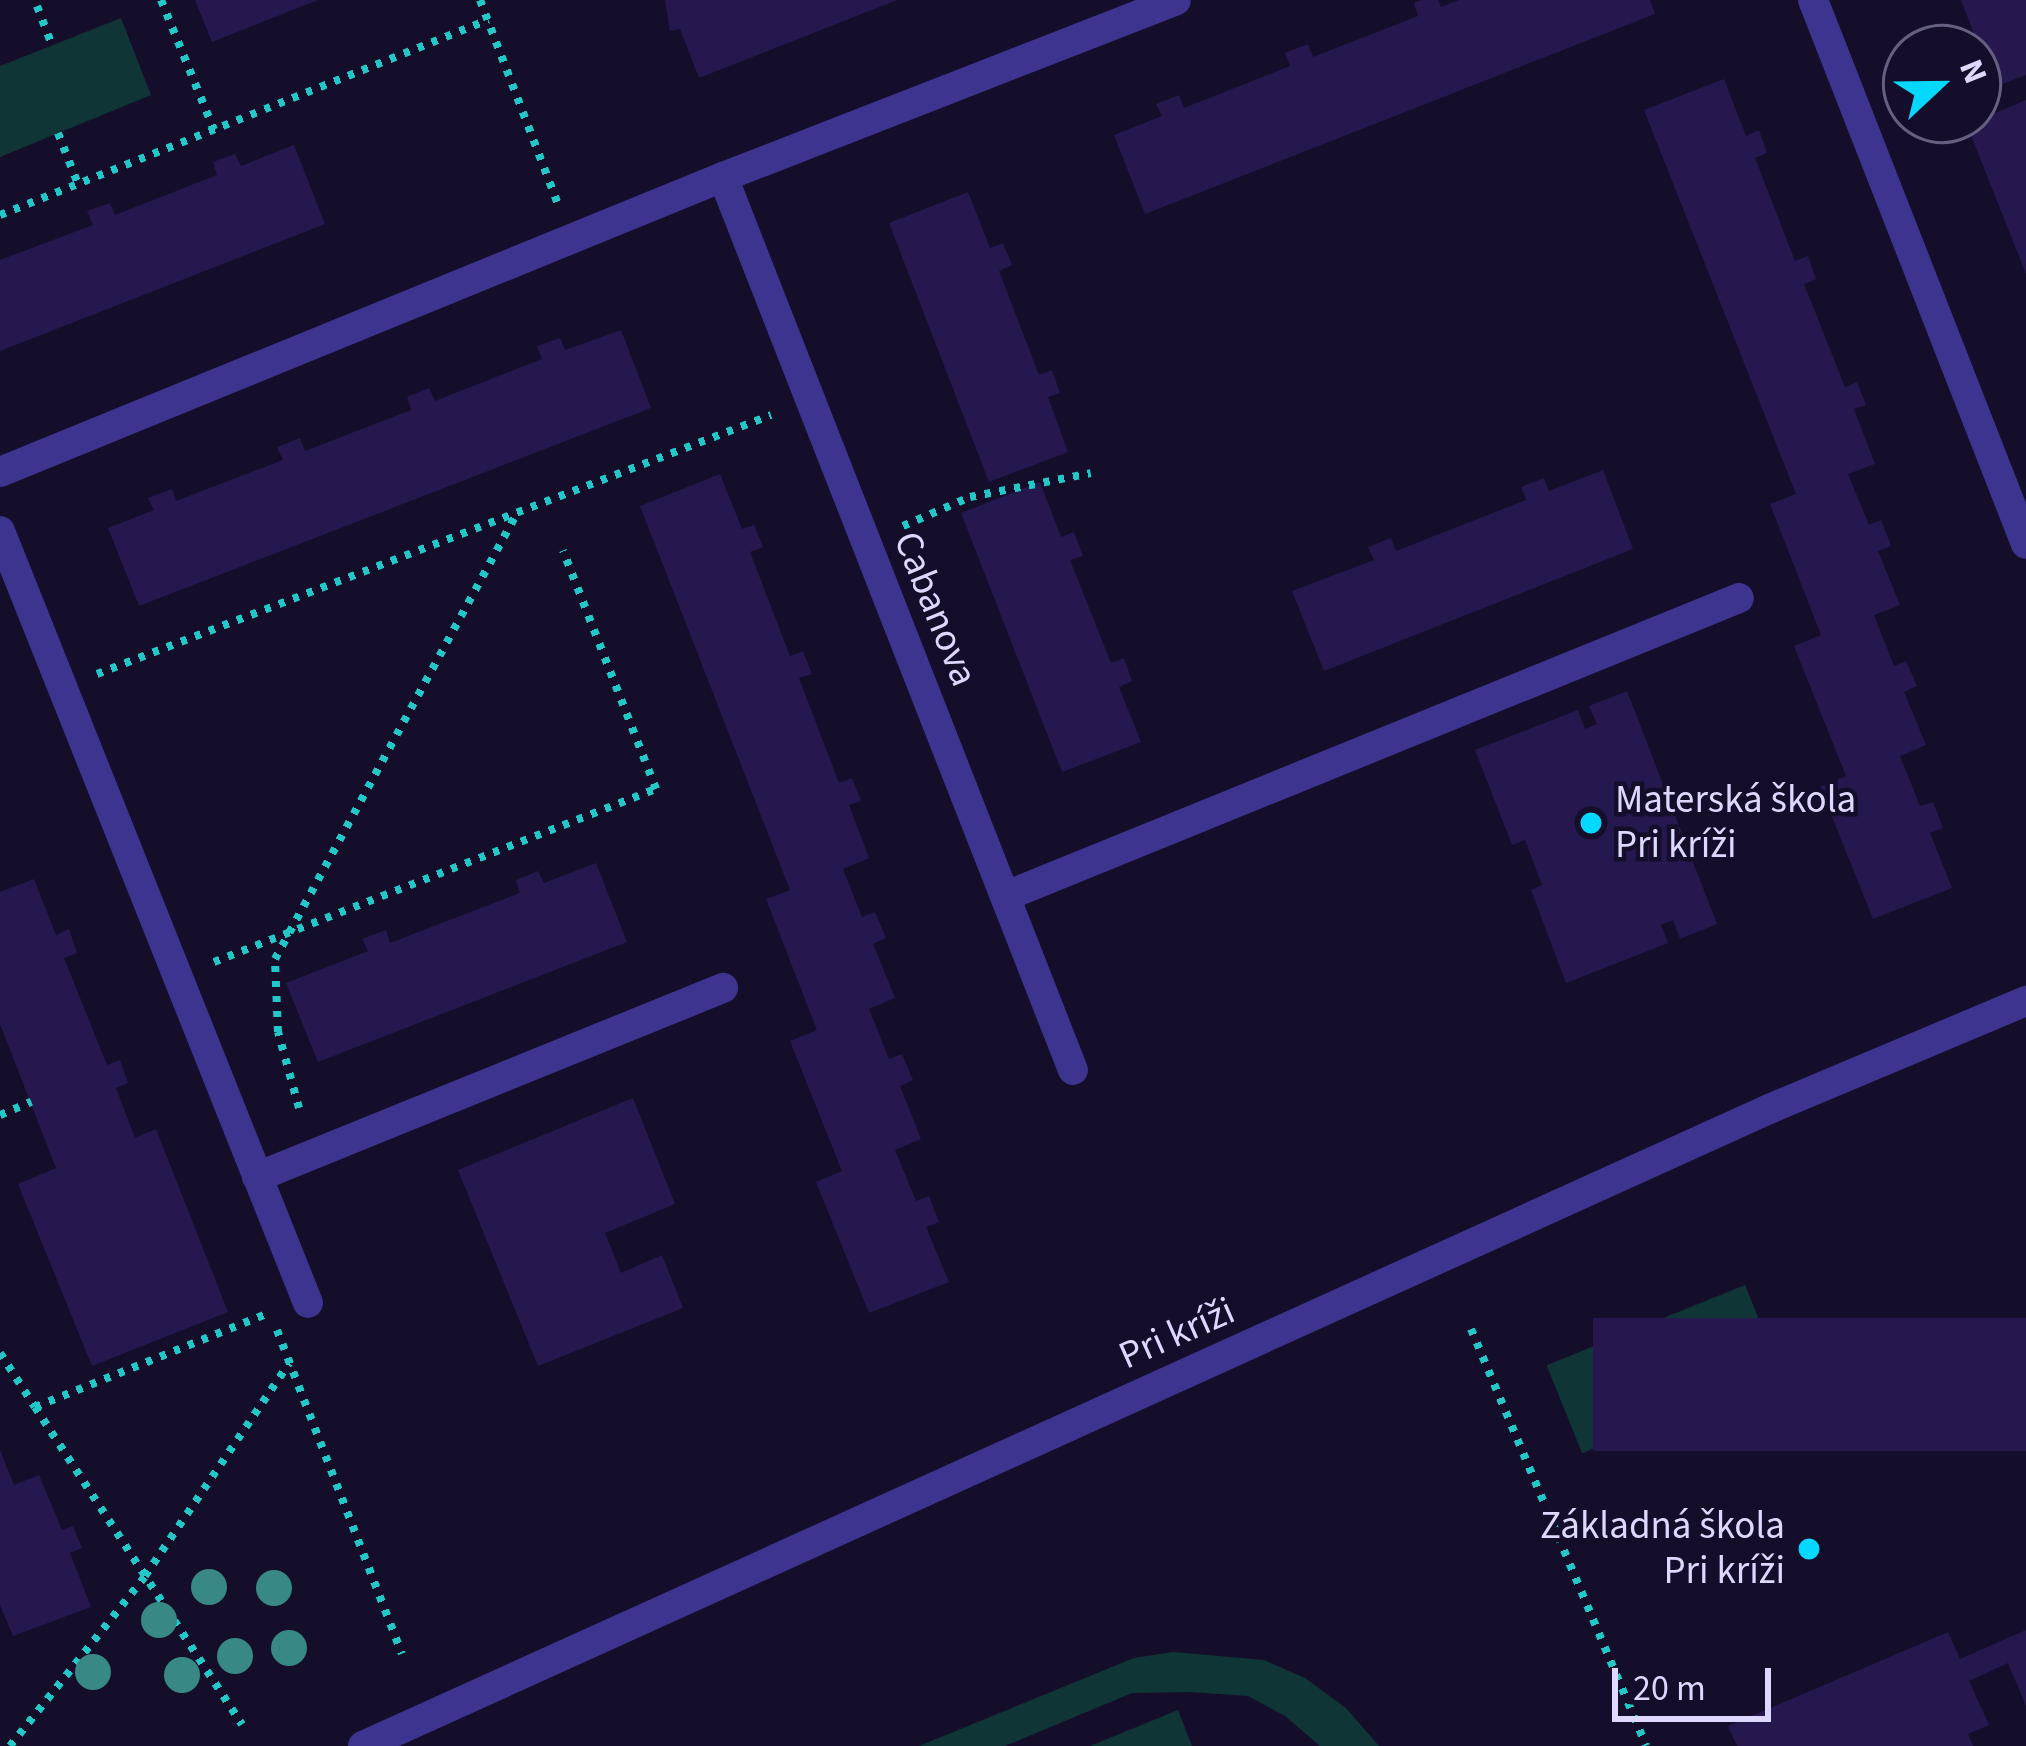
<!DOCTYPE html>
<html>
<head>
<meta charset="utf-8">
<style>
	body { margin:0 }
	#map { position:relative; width:2026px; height:1746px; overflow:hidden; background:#140e2b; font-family:"Source Sans 3",sans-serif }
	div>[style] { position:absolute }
	.green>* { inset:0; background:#103536; transform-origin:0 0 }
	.building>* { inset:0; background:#26184e; transform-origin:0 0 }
	.path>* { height:8px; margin-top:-4px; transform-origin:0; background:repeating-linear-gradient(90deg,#22c8c7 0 6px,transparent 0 15px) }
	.minor>* { height:30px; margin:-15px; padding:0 15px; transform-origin:15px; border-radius:15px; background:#3c348f }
	.tertiary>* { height:30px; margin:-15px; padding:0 15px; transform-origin:15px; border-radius:15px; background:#3c348f }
	.trees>* { width:36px; height:36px; margin:-18px; border-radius:50%; background:#388985 }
	.dots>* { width:33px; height:33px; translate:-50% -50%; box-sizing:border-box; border:6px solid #140e2b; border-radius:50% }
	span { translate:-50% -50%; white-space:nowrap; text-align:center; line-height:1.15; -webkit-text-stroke:9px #140e2b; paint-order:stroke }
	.street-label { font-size:39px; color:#ded8ff }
	.poi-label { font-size:39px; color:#ded8ff }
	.left { translate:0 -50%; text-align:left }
	.right { translate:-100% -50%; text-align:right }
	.north { position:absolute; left:1882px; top:24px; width:120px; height:120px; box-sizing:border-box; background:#140e2b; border:3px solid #655f80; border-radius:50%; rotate:68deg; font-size:33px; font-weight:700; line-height:48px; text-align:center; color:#ded8ff }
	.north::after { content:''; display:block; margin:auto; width:42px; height:54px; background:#04d8ff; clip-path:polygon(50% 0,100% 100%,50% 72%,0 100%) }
	.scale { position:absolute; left:1612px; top:1668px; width:159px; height:54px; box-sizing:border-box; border:6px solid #ded8ff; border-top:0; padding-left:15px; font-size:36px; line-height:42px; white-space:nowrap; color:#ded8ff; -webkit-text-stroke:9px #140e2b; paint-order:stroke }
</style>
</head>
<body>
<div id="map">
	<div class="green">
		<div style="clip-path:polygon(121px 18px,151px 95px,0 157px,0 66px)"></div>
		<div style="left:1745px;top:1285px;width:95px;height:214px;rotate:68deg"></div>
		<div style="clip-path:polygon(1173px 1652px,1264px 1660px,1305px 1678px,1346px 1708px,1379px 1746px,1320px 1746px,1285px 1716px,1248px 1696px,1190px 1692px,1132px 1693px,1005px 1746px,919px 1746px,1134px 1658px)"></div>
		<div style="clip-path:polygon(1178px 1710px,1192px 1746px,1090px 1746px)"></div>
	</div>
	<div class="building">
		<div style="clip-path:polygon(195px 0,318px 0,212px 42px)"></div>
		<div style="clip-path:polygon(665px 0,897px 0,699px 78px,680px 29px,670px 31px)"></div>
		<div style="clip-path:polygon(1421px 0,1438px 0,1441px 7px,1459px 0,1650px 0,1655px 14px,1145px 214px,1114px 135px,1162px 116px,1156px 104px,1179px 95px,1184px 108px,1290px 66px,1285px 53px,1308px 44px,1313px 57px,1418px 16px,1414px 3px)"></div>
		<div style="clip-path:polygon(1961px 0,2026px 0,2026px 75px,1994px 87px)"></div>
		<div style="clip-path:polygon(1724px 79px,1746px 136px,1759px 130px,1767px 153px,1755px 158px,1795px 261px,1808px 256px,1816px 279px,1804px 284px,1845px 387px,1857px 382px,1866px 405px,1854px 409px,1875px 464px,1848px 474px,1869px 525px,1881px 520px,1891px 546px,1878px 551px,1900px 605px,1874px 615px,1894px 666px,1906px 661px,1917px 686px,1904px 692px,1926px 745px,1900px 756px,1920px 806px,1933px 802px,1943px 828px,1930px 833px,1952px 888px,1873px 919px,1820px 787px,1846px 776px,1794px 646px,1821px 635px,1770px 504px,1796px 494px,1644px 110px)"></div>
		<div style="clip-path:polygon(2026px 100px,2026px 274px,1967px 125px)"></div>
		<div style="clip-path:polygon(294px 145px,325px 224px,0 351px,0 260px,93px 225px,87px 211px,110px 203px,115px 215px,217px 175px,213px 162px,235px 154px,241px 166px)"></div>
		<div style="clip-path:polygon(968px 192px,990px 248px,1003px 243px,1012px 265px,999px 271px,1039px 375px,1052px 370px,1060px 393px,1048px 397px,1068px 452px,989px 482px,889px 223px)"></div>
		<div style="clip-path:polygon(621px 330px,651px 408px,139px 606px,108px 528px,154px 510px,148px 498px,172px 489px,176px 501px,283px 460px,277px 447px,300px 438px,305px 451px,411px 410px,407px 397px,429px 388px,435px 401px,542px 359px,537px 346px,560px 338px,565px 350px)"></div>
		<div style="clip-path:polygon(1603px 470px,1633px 549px,1324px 671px,1292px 591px,1374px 560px,1368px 547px,1391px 538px,1396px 551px,1526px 500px,1521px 487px,1544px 478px,1549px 491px)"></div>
		<div style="clip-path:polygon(720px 474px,742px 529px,754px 525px,763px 547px,750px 552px,790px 656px,803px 651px,812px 674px,799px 678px,839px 783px,852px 778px,861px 801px,849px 805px,869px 858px,843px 869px,862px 917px,875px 912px,886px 938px,873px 944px,895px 998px,869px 1009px,889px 1059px,902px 1054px,913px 1080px,900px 1086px,921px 1139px,895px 1150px,916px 1201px,929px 1196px,939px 1222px,926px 1227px,949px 1282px,869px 1313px,816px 1182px,842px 1171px,790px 1041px,817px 1030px,766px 899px,790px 890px,640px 506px)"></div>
		<div style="clip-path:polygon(1040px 482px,1061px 537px,1074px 532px,1083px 556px,1070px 560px,1111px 663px,1124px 658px,1132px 681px,1119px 687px,1141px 742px,1062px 772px,961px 513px)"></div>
		<div style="clip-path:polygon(1627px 691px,1717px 924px,1680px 939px,1673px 920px,1661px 925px,1668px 943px,1566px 983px,1531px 890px,1542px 885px,1525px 840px,1512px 845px,1475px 750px,1578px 710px,1585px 729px,1597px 724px,1589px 706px)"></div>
		<div style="clip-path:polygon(596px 863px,627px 942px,318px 1062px,286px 983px,368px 951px,362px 939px,386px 930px,390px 943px,520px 893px,516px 880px,538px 871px,544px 883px)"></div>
		<div style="clip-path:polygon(34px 879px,56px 935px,69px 929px,77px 953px,64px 958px,107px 1065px,120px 1060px,128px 1083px,116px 1088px,135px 1138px,156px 1129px,228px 1312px,92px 1366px,18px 1184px,56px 1168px,0 1024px,0 892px)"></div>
		<div style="clip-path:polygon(633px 1098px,675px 1204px,605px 1233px,621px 1273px,662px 1255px,683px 1308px,538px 1366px,458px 1170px)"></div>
		<div style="left:2026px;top:1318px;width:133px;height:433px;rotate:90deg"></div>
		<div style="clip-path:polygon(0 1450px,14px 1485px,39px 1475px,62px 1530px,73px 1526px,82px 1548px,70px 1553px,91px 1607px,13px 1636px,0 1605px)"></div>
		<div style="clip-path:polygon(2026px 1630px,2026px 1706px,2008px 1663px,1969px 1681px,1989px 1725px,1968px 1734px,1973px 1746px,1737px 1746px,1728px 1726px,1948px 1632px,1960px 1659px)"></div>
	</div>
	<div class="path">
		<div style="left:161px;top:0;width:140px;rotate:67.8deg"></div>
		<div style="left:480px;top:0;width:218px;rotate:69.1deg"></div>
		<div style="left:37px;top:6px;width:42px;rotate:69deg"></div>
		<div style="left:58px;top:133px;width:55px;rotate:68.6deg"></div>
		<div style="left:0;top:215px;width:526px;rotate:-21.78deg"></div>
		<div style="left:903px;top:526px;width:73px;rotate:-23.4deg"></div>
		<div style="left:970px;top:497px;width:123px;rotate:-11.2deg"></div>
		<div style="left:97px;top:674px;width:722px;rotate:-21.02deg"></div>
		<div style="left:214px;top:962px;width:475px;rotate:-21.4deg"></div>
		<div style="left:656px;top:789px;width:256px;rotate:-111.3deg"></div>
		<div style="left:299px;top:1108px;width:79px;rotate:-105.4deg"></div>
		<div style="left:278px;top:1032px;width:73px;rotate:-92.4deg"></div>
		<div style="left:275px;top:959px;width:510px;rotate:-61.52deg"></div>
		<div style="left:0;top:1115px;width:34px;rotate:-23deg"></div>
		<div style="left:1471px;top:1329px;width:452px;rotate:67.2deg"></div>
		<div style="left:277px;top:1330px;width:347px;rotate:68.9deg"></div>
		<div style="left:0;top:1353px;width:64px;rotate:57.1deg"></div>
		<div style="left:35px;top:1407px;width:252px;rotate:-21.9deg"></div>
		<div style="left:35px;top:1407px;width:379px;rotate:56.9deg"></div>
		<div style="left:10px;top:1746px;width:217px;rotate:-51.5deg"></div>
		<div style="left:145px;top:1576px;width:257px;rotate:-55.9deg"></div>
	</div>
	<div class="minor">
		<div style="left:1813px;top:0;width:584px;rotate:68.62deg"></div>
		<div style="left:723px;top:177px;width:959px;rotate:68.6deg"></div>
		<div style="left:0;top:472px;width:781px;rotate:-22.2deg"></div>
		<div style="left:723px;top:177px;width:486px;rotate:-21.3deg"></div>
		<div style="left:0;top:531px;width:831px;rotate:68.25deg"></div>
		<div style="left:1006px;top:896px;width:791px;rotate:-22.12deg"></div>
		<div style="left:257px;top:1177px;width:503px;rotate:-22.08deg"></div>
	</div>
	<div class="tertiary">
		<div style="left:363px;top:1746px;width:1544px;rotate:-24.37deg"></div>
		<div style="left:1769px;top:1109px;width:279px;rotate:-22.8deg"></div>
	</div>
	<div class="trees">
		<div style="left:209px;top:1587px"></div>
		<div style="left:274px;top:1588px"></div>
		<div style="left:159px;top:1620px"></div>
		<div style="left:289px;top:1648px"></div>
		<div style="left:235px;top:1656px"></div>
		<div style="left:93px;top:1672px"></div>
		<div style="left:182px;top:1675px"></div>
	</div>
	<div class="dots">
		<div style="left:1591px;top:823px;background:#04d8ff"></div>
		<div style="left:1809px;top:1549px;background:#04d8ff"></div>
	</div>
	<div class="street-label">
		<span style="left:935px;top:609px;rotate:68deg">Cabanova</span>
		<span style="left:1177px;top:1334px;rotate:-24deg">Pri kríži</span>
	</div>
	<div class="poi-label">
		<span class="left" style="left:1615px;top:823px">Materská škola<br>Pri kríži</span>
		<span class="right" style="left:1785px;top:1549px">Základná škola<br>Pri kríži</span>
	</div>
	<div class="north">N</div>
	<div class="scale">20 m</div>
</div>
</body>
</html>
